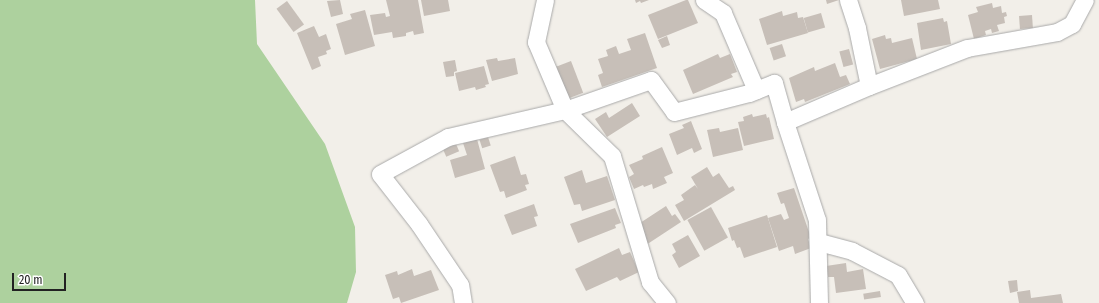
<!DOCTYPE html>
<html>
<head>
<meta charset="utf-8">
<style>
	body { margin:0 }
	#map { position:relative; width:1099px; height:303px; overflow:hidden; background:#f2efe9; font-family:"Fira Sans Condensed",sans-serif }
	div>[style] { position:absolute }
	.forest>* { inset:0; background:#add19e }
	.building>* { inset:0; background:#c7bfb8; transform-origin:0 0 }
	.roads { filter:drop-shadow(0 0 1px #a9a9a9) drop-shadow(0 0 1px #a9a9a9) }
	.minor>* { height:17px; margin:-8.5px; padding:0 8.5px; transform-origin:8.5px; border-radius:8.5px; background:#fff }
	span { translate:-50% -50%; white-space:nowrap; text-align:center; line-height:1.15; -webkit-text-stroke:3.5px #fff; paint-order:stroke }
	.scale { position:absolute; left:12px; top:273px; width:54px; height:18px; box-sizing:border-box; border:2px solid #222; border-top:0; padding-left:5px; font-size:12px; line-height:14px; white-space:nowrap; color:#222; -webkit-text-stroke:3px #fff; paint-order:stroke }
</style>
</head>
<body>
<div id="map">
	<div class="forest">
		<div style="clip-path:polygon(0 0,255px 0,257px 44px,325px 144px,355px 227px,356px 272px,347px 303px,0 303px)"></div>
	</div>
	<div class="building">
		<div style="clip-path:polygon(340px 0,343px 14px,331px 17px,327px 1px)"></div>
		<div style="clip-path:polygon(386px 0,418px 0,424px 33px,414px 35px,413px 31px,406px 33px,406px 36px,393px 38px,392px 32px,374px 35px,370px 15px,385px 13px,386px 17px,390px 16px)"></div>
		<div style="clip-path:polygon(421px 0,448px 0,450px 11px,424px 16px)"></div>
		<div style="clip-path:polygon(635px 0,649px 0,641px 3px,640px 1px,636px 3px)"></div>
		<div style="clip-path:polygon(686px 0,688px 0,698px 23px,658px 39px,648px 15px)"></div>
		<div style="clip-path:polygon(826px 0,839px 0,827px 4px)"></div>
		<div style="clip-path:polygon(901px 0,938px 0,940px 9px,904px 16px)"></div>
		<div style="left:287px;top:1px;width:29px;height:13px;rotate:54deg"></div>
		<div style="clip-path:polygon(992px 3px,993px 8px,1001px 6px,1002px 13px,1006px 12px,1007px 16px,1004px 17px,1005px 23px,997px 25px,999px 31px,992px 33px,991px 29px,985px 31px,986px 35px,974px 39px,968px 15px,978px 12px,976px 7px)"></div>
		<div style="clip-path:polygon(365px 10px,375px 46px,345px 55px,336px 24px,352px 19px,350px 14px)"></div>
		<div style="clip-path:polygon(782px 11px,783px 16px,797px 12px,798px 18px,803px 17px,808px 33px,767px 45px,759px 19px)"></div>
		<div style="left:821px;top:13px;width:15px;height:18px;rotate:74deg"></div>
		<div style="left:1032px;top:15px;width:13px;height:13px;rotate:86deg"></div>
		<div style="clip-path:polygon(943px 18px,944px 22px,947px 21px,951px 44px,921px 50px,917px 23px)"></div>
		<div style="clip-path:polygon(314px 26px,319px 37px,326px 34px,331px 49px,326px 51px,327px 54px,318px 57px,321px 66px,312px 70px,297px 33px)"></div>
		<div style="clip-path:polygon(645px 33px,657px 68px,602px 87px,598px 75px,603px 73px,598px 59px,608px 56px,606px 50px,616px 46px,619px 54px,631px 50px,627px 39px)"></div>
		<div style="clip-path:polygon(885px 35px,886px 39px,891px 38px,892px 43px,912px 38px,917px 59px,880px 69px,872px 39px)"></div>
		<div style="clip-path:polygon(667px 36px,670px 45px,662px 48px,658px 40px)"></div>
		<div style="left:782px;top:44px;width:13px;height:13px;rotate:72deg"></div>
		<div style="left:849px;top:49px;width:16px;height:10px;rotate:75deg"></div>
		<div style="clip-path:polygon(718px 54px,720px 58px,730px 54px,737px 72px,731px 74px,733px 77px,693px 94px,683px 70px)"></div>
		<div style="clip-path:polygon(497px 58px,498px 61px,515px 58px,518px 74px,492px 81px,486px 60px)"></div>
		<div style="clip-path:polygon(455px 60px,457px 71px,454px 72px,454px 69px,454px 76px,446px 77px,443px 62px)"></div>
		<div style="left:571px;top:61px;width:34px;height:16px;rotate:69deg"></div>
		<div style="clip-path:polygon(835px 63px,840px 77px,846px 75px,850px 84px,805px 102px,804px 99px,796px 102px,789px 78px,814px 67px,815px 71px)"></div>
		<div style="clip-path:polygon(484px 66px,489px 84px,485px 85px,486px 87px,476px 90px,475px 87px,459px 91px,455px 73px)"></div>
		<div style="clip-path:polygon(632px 103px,640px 116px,607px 137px,595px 119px,606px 112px,609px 118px)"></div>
		<div style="clip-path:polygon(752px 114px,753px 117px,766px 114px,767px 118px,769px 117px,774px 139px,744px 146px,738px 122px,744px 121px,743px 117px)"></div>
		<div style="clip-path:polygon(691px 121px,702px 149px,694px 153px,692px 148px,677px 155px,669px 134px,684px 128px,682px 125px)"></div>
		<div style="clip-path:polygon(719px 128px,720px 132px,738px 128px,743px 150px,713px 157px,707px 130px)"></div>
		<div style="left:488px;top:137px;width:9px;height:9px;rotate:72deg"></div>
		<div style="clip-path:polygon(477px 139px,485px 169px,455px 178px,450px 160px,467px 155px,463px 143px)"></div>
		<div style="left:456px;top:144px;width:8px;height:14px;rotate:67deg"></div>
		<div style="clip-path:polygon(662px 147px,673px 173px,664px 177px,667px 183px,653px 189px,652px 184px,644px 187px,643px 185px,634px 189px,629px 177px,634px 174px,629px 165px,643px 159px,642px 156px)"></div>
		<div style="clip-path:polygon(515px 156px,521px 175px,526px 174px,529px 184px,525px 185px,527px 190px,506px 198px,504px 191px,500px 192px,490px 165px)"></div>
		<div style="clip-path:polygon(707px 167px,713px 177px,719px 173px,729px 188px,733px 186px,735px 190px,684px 221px,675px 205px,684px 200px,681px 195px,695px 185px,698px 189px,691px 177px)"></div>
		<div style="clip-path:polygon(582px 170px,586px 183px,607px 176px,615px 200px,582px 211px,580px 204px,574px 205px,564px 177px)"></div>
		<div style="clip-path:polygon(794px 188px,811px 238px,808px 239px,811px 248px,795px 254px,793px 246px,779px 251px,768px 218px,781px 214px,784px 220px,789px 218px,784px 203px,781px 204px,777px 193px)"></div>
		<div style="clip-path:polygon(534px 204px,538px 216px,534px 217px,537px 226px,512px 235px,504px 215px)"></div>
		<div style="clip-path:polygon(666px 206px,672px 216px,675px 214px,681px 222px,646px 245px,640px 223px)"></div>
		<div style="left:711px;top:207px;width:35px;height:27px;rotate:61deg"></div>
		<div style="clip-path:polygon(615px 208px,621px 223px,615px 225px,616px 228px,578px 243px,570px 224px)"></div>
		<div style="clip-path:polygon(767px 215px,777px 247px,744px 258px,740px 247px,737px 248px,734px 240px,732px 241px,728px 228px)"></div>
		<div style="clip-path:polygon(688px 235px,700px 256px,679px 268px,672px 255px,676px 252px,672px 244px)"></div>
		<div style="clip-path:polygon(619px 248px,622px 255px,630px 252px,639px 272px,620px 281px,617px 277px,586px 291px,575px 269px)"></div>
		<div style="clip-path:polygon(846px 263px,847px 272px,863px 269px,866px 289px,836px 293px,834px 277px,828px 277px,826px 266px)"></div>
		<div style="clip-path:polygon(412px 269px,414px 276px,431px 270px,439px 290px,401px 303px,399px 297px,393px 299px,385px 275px,397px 271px,398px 275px)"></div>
		<div style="clip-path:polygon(1017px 280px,1018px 291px,1010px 293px,1008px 281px)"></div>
		<div style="clip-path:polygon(1030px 290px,1031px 298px,1061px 294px,1063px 303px,1019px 303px,1017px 292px)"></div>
		<div style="left:880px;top:291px;width:6px;height:17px;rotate:81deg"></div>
	</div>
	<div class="roads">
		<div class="minor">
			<div style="left:545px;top:0;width:43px;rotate:102.1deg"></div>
			<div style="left:536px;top:42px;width:74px;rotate:66.9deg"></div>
			<div style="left:565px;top:110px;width:66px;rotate:44.4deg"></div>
			<div style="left:612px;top:156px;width:132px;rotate:73.2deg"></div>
			<div style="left:650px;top:282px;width:27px;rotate:51deg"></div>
			<div style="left:704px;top:0;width:23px;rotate:34deg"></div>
			<div style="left:723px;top:13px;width:84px;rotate:66.8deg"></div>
			<div style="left:848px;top:0;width:29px;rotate:72deg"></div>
			<div style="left:857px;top:28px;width:59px;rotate:78.3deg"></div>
			<div style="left:819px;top:242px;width:34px;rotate:15deg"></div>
			<div style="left:852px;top:251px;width:52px;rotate:27.6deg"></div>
			<div style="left:898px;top:275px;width:33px;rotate:59deg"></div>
			<div style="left:463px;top:303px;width:18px;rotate:-99deg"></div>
			<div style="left:460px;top:285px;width:73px;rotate:-123.9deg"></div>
			<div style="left:419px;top:224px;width:63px;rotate:-128deg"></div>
			<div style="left:380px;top:174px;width:77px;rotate:-28.6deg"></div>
			<div style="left:448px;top:137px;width:120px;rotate:-13deg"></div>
			<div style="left:565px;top:110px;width:91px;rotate:-19.2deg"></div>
			<div style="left:651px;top:80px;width:39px;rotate:54deg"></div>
			<div style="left:674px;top:112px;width:77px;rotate:-14.2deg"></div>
			<div style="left:749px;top:93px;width:27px;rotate:-22deg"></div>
			<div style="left:774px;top:83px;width:41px;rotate:74.2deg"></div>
			<div style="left:819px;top:303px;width:83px;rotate:-91.4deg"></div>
			<div style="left:817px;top:220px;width:103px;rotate:-108.1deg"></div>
			<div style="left:785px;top:122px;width:91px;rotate:-23.2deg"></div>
			<div style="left:869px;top:86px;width:105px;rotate:-21.2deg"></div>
			<div style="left:967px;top:48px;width:91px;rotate:-10.1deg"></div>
			<div style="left:1057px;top:32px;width:17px;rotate:-28deg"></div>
			<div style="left:1072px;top:24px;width:27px;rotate:-62deg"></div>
		</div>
	</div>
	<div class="scale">20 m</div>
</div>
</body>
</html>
